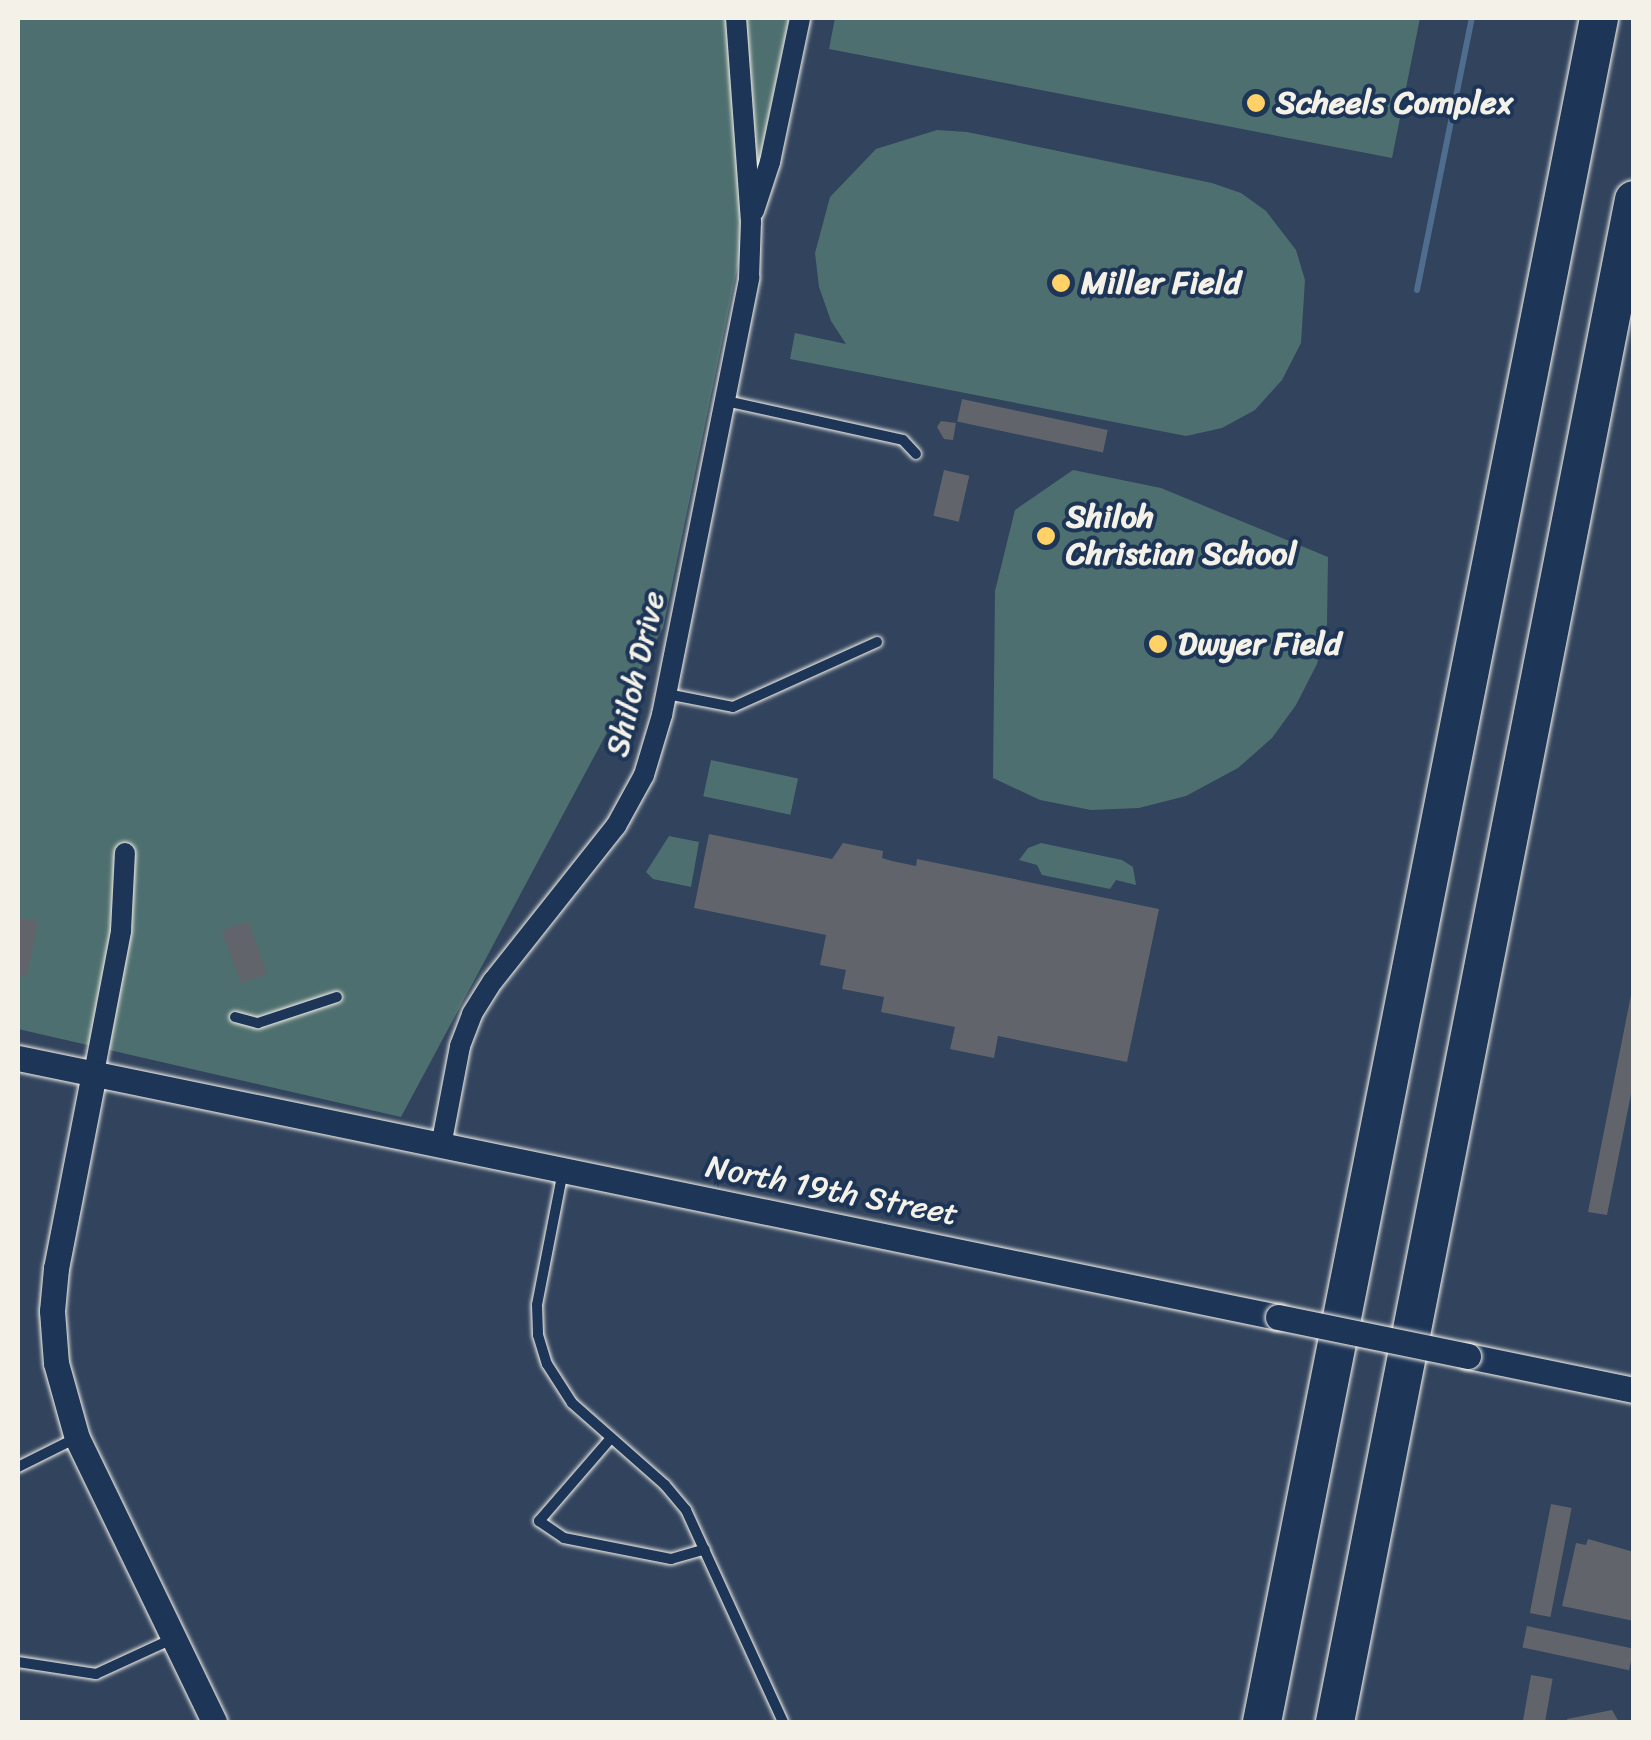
<!DOCTYPE html>
<html>
<head>
<meta charset="utf-8">
<style>
	body { margin:0 }
	#map { position:relative; width:1651px; height:1740px; overflow:hidden; background:#31435d; font-family:Sriracha,sans-serif }
	div>[style] { position:absolute }
	.green>* { inset:0; background:#4e6f6f; transform-origin:0 0 }
	.stream>* { height:6px; margin:-3px; padding:0 3px; transform-origin:3px; border-radius:3px; background:#4f6d8f }
	.building>* { inset:0; background:#61656b; transform-origin:0 0 }
	.roads { filter:drop-shadow(0 0 2px #f4f1e8) drop-shadow(0 0 2px #f4f1e8) }
	.service>* { height:10px; margin:-5px; padding:0 5px; transform-origin:5px; border-radius:5px; background:#1d3557 }
	.minor>* { height:20px; margin:-10px; padding:0 10px; transform-origin:10px; border-radius:10px; background:#1d3557 }
	.tertiary>* { height:25px; margin:-12.5px; padding:0 12.5px; transform-origin:12.5px; border-radius:12.5px; background:#1d3557 }
	.motorway>* { height:38px; margin:-19px; padding:0 19px; transform-origin:19px; border-radius:19px; background:#1d3557 }
	.bridges { filter:drop-shadow(0 0 2px #f4f1e8) drop-shadow(0 0 2px #f4f1e8) }
	.tertiary-bridge>* { height:25px; margin:-12.5px; padding:0 12.5px; transform-origin:12.5px; border-radius:12.5px; background:#1d3557 }
	.dots>* { width:28px; height:28px; translate:-50% -50%; box-sizing:border-box; border:5px solid #1d3557; border-radius:50% }
	span { translate:-50% -50%; white-space:nowrap; text-align:center; line-height:1.15; -webkit-text-stroke:8px #1d3557; paint-order:stroke }
	.poi-label { font-size:32px; color:#f4f1e8; font-weight:700 }
	.left { translate:0 -50%; text-align:left }
	.street-label { font-size:32px; color:#f4f1e8 }
	.frame { position:absolute; inset:0; border:20px solid #f4f1e8; pointer-events:none }
</style>
</head>
<body>
<div id="map">
	<div class="green">
		<div style="clip-path:polygon(18px 18px,789px 18px,663px 628px,401px 1117px,18px 1029px)"></div>
		<div style="clip-path:polygon(835px 18px,1420px 18px,1392px 158px,829px 49px)"></div>
		<div style="clip-path:polygon(937px 130px,967px 132px,1212px 183px,1241px 193px,1266px 211px,1296px 250px,1305px 280px,1301px 343px,1282px 380px,1255px 410px,1222px 428px,1186px 436px,790px 359px,795px 333px,846px 344px,831px 321px,819px 287px,815px 253px,830px 197px,876px 149px)"></div>
		<div style="clip-path:polygon(1073px 470px,1161px 488px,1328px 557px,1327px 624px,1317px 664px,1296px 705px,1272px 738px,1238px 768px,1186px 796px,1139px 808px,1091px 810px,1040px 800px,993px 778px,995px 591px,1015px 510px)"></div>
		<div style="left:711px;top:760px;width:89px;height:37px;rotate:12deg"></div>
		<div style="clip-path:polygon(669px 836px,699px 842px,691px 887px,653px 879px,646px 872px)"></div>
		<div style="clip-path:polygon(1041px 843px,1122px 860px,1133px 867px,1136px 885px,1116px 880px,1110px 889px,1042px 875px,1037px 865px,1019px 860px,1028px 848px)"></div>
	</div>
	<div class="stream">
		<div style="left:1417px;top:290px;width:278px;rotate:-78.6deg"></div>
	</div>
	<div class="building">
		<div style="left:962px;top:399px;width:149px;height:23px;rotate:12deg"></div>
		<div style="clip-path:polygon(941px 421px,956px 423px,953px 440px,944px 439px,937px 427px)"></div>
		<div style="left:944px;top:470px;width:26px;height:47px;rotate:13deg"></div>
		<div style="clip-path:polygon(709px 834px,832px 859px,843px 843px,883px 851px,882px 858px,892px 861px,916px 866px,917px 859px,1159px 909px,1127px 1062px,998px 1036px,994px 1058px,950px 1049px,955px 1027px,881px 1012px,884px 997px,842px 989px,846px 970px,820px 965px,826px 935px,694px 908px)"></div>
		<div style="clip-path:polygon(18px 917px,38px 921px,27px 977px,18px 975px)"></div>
		<div style="left:248px;top:921px;width:56px;height:28px;rotate:70deg"></div>
		<div style="clip-path:polygon(1632px 990px,1634px 1079px,1607px 1215px,1588px 1212px)"></div>
		<div style="left:1551px;top:1504px;width:21px;height:111px;rotate:11deg"></div>
		<div style="clip-path:polygon(1588px 1539px,1634px 1552px,1634px 1621px,1562px 1606px,1576px 1543px,1586px 1545px)"></div>
		<div style="left:1527px;top:1626px;width:109px;height:22px;rotate:12deg"></div>
		<div style="left:1531px;top:1675px;width:22px;height:48px;rotate:10deg"></div>
		<div style="clip-path:polygon(1612px 1710px,1619px 1722px,1568px 1722px,1567px 1719px)"></div>
	</div>
	<div class="roads">
		<div class="service">
			<div style="left:726px;top:401px;width:181px;rotate:12.4deg"></div>
			<div style="left:903px;top:440px;width:19px;rotate:47deg"></div>
			<div style="left:667px;top:694px;width:67px;rotate:11.1deg"></div>
			<div style="left:733px;top:707px;width:158px;rotate:-24.3deg"></div>
			<div style="left:235px;top:1017px;width:24px;rotate:15deg"></div>
			<div style="left:258px;top:1023px;width:83px;rotate:-18.2deg"></div>
			<div style="left:563px;top:1171px;width:136px;rotate:101deg"></div>
			<div style="left:537px;top:1305px;width:30px;rotate:88deg"></div>
			<div style="left:538px;top:1335px;width:30px;rotate:73deg"></div>
			<div style="left:547px;top:1364px;width:46px;rotate:57.3deg"></div>
			<div style="left:572px;top:1403px;width:124px;rotate:41.4deg"></div>
			<div style="left:665px;top:1485px;width:33px;rotate:50deg"></div>
			<div style="left:686px;top:1510px;width:233px;rotate:65.4deg"></div>
			<div style="left:611px;top:1438px;width:110px;rotate:130.9deg"></div>
			<div style="left:539px;top:1521px;width:30px;rotate:34deg"></div>
			<div style="left:564px;top:1538px;width:109px;rotate:11.1deg"></div>
			<div style="left:671px;top:1559px;width:35px;rotate:-16deg"></div>
			<div style="left:18px;top:1467px;width:65px;rotate:-26.6deg"></div>
			<div style="left:18px;top:1662px;width:79px;rotate:8.7deg"></div>
			<div style="left:96px;top:1674px;width:84px;rotate:-24.7deg"></div>
		</div>
		<div class="minor">
			<div style="left:754px;top:211px;width:52px;rotate:-71.9deg"></div>
			<div style="left:770px;top:162px;width:147px;rotate:-78.2deg"></div>
			<div style="left:94px;top:1073px;width:145px;rotate:-79.2deg"></div>
			<div style="left:121px;top:931px;width:78px;rotate:-87.1deg"></div>
			<div style="left:441px;top:1146px;width:102px;rotate:-79.2deg"></div>
			<div style="left:460px;top:1046px;width:34px;rotate:-69deg"></div>
			<div style="left:472px;top:1014px;width:39px;rotate:-58deg"></div>
			<div style="left:493px;top:981px;width:198px;rotate:-51.6deg"></div>
			<div style="left:616px;top:826px;width:58px;rotate:-61.2deg"></div>
			<div style="left:644px;top:775px;width:63px;rotate:-73.3deg"></div>
			<div style="left:662px;top:715px;width:446px;rotate:-78.7deg"></div>
			<div style="left:749px;top:278px;width:56px;rotate:-88deg"></div>
			<div style="left:751px;top:222px;width:205px;rotate:-94.2deg"></div>
		</div>
		<div class="tertiary">
			<div style="left:18px;top:1058px;width:1286px;rotate:11.62deg"></div>
			<div style="left:94px;top:1073px;width:199px;rotate:101deg"></div>
			<div style="left:56px;top:1268px;width:43px;rotate:95.3deg"></div>
			<div style="left:52px;top:1311px;width:52px;rotate:85.6deg"></div>
			<div style="left:56px;top:1363px;width:78px;rotate:74.4deg"></div>
			<div style="left:77px;top:1438px;width:315px;rotate:64.2deg"></div>
			<div style="left:1468px;top:1356px;width:169px;rotate:11.6deg"></div>
		</div>
		<div class="motorway">
			<div style="left:1262px;top:1722px;width:1737px;rotate:-78.81deg"></div>
			<div style="left:1335px;top:1722px;width:1551px;rotate:-78.89deg"></div>
		</div>
	</div>
	<div class="bridges">
		<div class="tertiary-bridge">
			<div style="left:1278px;top:1317px;width:194px;rotate:11.6deg"></div>
		</div>
	</div>
	<div class="dots">
		<div style="left:1256px;top:103px;background:#ffd166"></div>
		<div style="left:1061px;top:283px;background:#ffd166"></div>
		<div style="left:1046px;top:536px;background:#ffd166"></div>
		<div style="left:1158px;top:644px;background:#ffd166"></div>
	</div>
	<div class="poi-label">
		<span class="left" style="left:1276px;top:103px">Scheels Complex</span>
		<span class="left" style="left:1081px;top:283px">Miller Field</span>
		<span class="left" style="left:1066px;top:536px">Shiloh<br>Christian School</span>
		<span class="left" style="left:1178px;top:644px">Dwyer Field</span>
	</div>
	<div class="street-label">
		<span style="left:636px;top:674px;rotate:-77deg">Shiloh Drive</span>
		<span style="left:832px;top:1191px;rotate:11deg">North 19th Street</span>
	</div>
	<div class="frame"></div>
</div>
</body>
</html>
